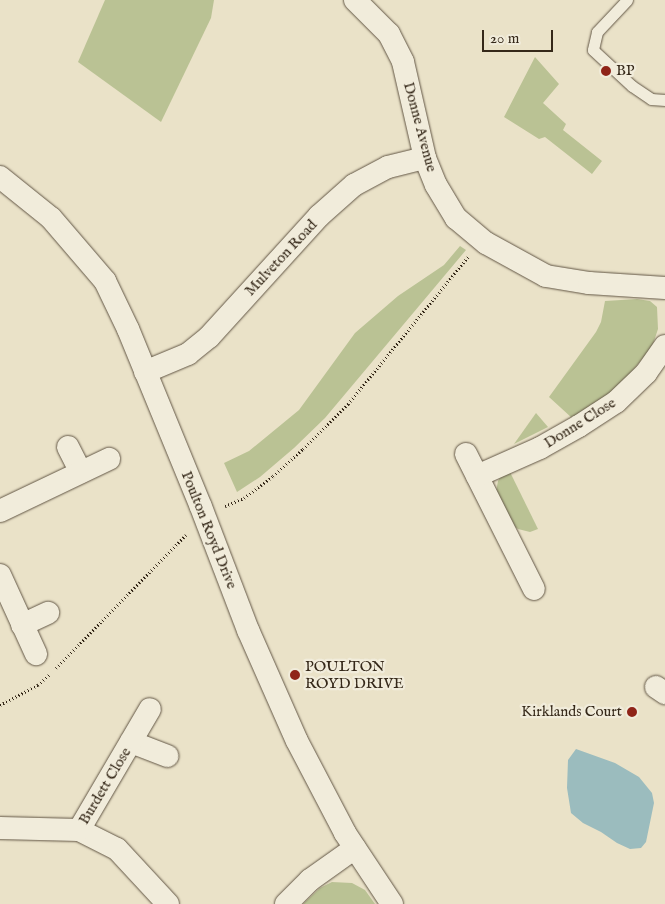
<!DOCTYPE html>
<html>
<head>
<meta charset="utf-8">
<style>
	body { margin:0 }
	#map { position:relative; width:665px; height:904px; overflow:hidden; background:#eae2c8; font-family:"IM FELL English",serif }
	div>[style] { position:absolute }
	.green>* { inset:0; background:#bac294 }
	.water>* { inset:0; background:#9bbcbe }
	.path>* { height:3px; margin-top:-1.5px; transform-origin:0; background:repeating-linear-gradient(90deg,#352819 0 1px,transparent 0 3.5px) }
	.roads { filter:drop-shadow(0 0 1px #625645) drop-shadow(0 0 1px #625645) }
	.service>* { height:11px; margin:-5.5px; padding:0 5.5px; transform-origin:5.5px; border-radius:5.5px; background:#f1ecdb }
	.minor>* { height:22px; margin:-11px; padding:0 11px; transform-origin:11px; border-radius:11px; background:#f1ecdb }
	.dots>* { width:14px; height:14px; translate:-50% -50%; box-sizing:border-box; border:2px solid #f1ecdb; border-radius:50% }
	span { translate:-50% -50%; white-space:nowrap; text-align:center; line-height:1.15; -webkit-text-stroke:4.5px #f1ecdb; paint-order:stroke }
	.poi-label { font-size:15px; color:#352819 }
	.left { translate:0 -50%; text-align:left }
	.right { translate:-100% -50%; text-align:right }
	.street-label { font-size:15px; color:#352819 }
	.scale { position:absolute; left:482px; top:30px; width:71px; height:22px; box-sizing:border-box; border:2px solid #352819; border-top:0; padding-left:6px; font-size:15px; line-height:18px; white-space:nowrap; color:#352819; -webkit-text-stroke:4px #f1ecdb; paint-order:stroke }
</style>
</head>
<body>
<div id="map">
	<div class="green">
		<div style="clip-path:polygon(105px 0,214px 0,211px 18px,161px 122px,78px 62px)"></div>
		<div style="clip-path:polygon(535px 57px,559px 84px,543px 103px,566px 124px,563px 130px,602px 161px,592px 174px,545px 137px,539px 139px,504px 117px)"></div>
		<div style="clip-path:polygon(460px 246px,466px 250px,325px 418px,294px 448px,260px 477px,237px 492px,224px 463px,249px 451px,299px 410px,355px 333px,398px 296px,444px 265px)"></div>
		<div style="clip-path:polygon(637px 299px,650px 301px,657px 307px,658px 329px,652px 347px,619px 387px,572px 418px,549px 397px,596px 332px,601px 322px,605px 301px)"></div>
		<div style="clip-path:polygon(536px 413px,548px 427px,514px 444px)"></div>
		<div style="clip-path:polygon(509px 470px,538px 529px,530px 532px,518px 529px,507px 521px,496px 492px,498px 481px,502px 474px)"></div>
		<div style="clip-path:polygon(332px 882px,352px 883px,365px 890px,375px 904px,303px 904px,320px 888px)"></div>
	</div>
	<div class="water">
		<div style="clip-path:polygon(576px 749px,615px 763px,639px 777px,652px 793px,654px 803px,646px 842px,641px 848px,630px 849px,617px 843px,601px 832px,583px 823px,571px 813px,567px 788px,568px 760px)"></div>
	</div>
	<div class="path">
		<div style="left:225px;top:506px;width:21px;rotate:-23deg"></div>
		<div style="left:244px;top:498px;width:36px;rotate:-37deg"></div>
		<div style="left:273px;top:476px;width:40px;rotate:-42deg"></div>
		<div style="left:303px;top:449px;width:64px;rotate:-45deg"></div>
		<div style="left:348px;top:404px;width:190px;rotate:-50.8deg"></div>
		<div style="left:56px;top:668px;width:186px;rotate:-45.7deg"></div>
		<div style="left:0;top:705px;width:43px;rotate:-27.8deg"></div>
		<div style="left:38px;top:685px;width:16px;rotate:-43deg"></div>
	</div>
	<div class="roads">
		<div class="service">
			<div style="left:627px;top:0;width:44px;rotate:133.2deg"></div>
			<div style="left:597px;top:32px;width:18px;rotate:103deg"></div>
			<div style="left:593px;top:50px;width:53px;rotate:42.7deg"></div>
			<div style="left:632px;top:86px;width:23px;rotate:34deg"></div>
			<div style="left:651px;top:99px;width:14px;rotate:4deg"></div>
		</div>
		<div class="minor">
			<div style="left:355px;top:0;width:48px;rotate:45deg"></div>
			<div style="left:389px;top:34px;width:31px;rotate:63deg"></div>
			<div style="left:403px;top:62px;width:98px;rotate:77.1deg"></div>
			<div style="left:425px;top:158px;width:29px;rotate:68deg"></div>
			<div style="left:436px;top:185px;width:39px;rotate:59deg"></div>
			<div style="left:456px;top:218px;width:39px;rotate:40deg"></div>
			<div style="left:486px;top:243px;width:68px;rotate:28.8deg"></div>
			<div style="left:546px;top:276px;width:44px;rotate:9.2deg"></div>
			<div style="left:589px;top:283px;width:76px;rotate:3.8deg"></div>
			<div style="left:0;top:177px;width:65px;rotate:38.8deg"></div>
			<div style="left:51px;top:218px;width:83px;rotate:49.4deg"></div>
			<div style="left:105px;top:281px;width:53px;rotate:64.4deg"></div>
			<div style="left:128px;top:329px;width:192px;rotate:67.7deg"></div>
			<div style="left:201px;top:507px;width:132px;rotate:69.1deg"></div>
			<div style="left:248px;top:630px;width:121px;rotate:66.2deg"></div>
			<div style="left:297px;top:741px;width:104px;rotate:62.4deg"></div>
			<div style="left:345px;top:833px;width:85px;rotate:56.5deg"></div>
			<div style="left:145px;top:372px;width:47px;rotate:-22.7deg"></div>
			<div style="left:188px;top:354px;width:27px;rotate:-39deg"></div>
			<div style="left:209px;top:337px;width:164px;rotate:-47.7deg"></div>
			<div style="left:319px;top:216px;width:47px;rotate:-41.5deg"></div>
			<div style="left:354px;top:185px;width:38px;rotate:-28deg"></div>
			<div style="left:388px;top:167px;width:38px;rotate:-14deg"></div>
			<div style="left:68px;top:447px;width:28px;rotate:63deg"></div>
			<div style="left:466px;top:454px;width:151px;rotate:63.3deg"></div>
			<div style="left:477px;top:476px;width:69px;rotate:-24deg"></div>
			<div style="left:540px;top:448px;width:45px;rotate:-29.4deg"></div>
			<div style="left:579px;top:426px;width:44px;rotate:-33deg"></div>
			<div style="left:616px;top:402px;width:42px;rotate:-44deg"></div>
			<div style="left:646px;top:373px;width:33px;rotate:-55deg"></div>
			<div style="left:0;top:511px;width:121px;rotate:-25.5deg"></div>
			<div style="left:0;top:575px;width:87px;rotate:65.5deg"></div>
			<div style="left:22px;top:625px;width:29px;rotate:-25deg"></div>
			<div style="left:656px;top:687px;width:11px;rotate:34deg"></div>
			<div style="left:131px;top:742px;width:39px;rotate:21deg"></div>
			<div style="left:0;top:828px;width:79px;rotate:1.5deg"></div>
			<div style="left:79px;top:830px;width:42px;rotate:26.6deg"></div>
			<div style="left:117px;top:849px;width:75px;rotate:47.2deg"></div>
			<div style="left:79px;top:830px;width:140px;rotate:-59.6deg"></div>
			<div style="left:286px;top:904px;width:34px;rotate:-45deg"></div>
			<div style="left:310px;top:880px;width:55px;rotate:-35.4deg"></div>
		</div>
	</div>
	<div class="dots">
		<div style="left:606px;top:71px;background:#8f2418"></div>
		<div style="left:295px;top:675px;background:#8f2418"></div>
		<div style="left:632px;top:712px;background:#8f2418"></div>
	</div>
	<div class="poi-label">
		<span class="left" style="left:616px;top:71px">BP</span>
		<span class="left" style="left:305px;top:675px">POULTON<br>ROYD DRIVE</span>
		<span class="right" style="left:622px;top:712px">Kirklands Court</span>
	</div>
	<div class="street-label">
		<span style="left:420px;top:127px;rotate:75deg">Donne Avenue</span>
		<span style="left:281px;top:258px;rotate:-47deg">Mulveton Road</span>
		<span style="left:580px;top:423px;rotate:-32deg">Donne Close</span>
		<span style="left:209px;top:530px;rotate:68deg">Poulton Royd Drive</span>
		<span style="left:105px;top:786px;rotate:-59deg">Burdett Close</span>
	</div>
	<div class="scale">20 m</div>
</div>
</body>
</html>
